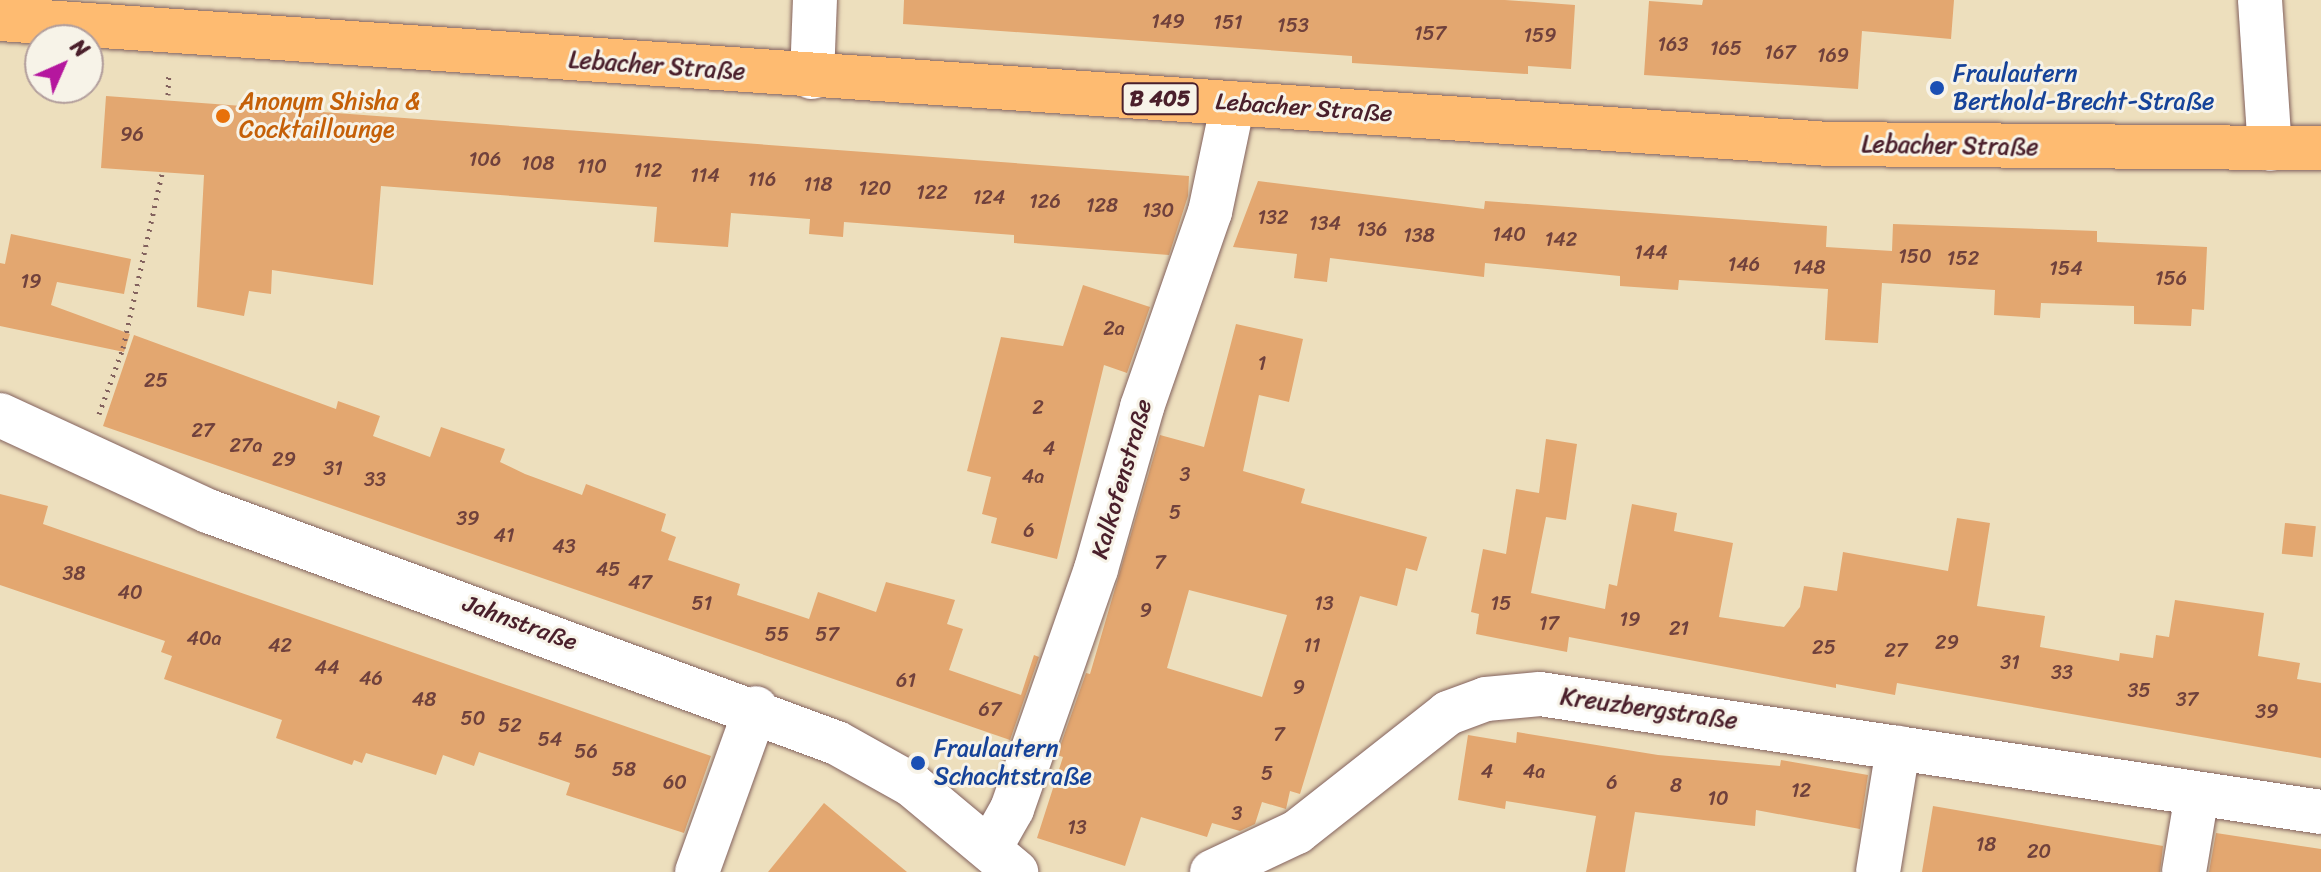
<!DOCTYPE html>
<html>
<head>
<meta charset="utf-8">
<style>
	body { margin:0 }
	#map { position:relative; width:2321px; height:872px; overflow:hidden; background:#eddfbd; font-family:Sriracha,sans-serif }
	div>[style] { position:absolute }
	.building>* { inset:0; background:#e3a770; transform-origin:0 0 }
	.path>* { height:5px; margin-top:-2.5px; transform-origin:0; background:repeating-linear-gradient(90deg,#83625e 0 2px,transparent 0 8px) }
	.roads { filter:drop-shadow(0 0 2px #83625e) drop-shadow(0 0 2px #83625e) }
	.minor>* { height:44px; margin:-22px; padding:0 22px; transform-origin:22px; border-radius:22px; background:#fff }
	.major>* { height:44px; margin:-22px; padding:0 22px; transform-origin:22px; border-radius:22px; background:#febb71 }
	.dots>* { width:22px; height:22px; translate:-50% -50%; box-sizing:border-box; border:4px solid #f7f3e8; border-radius:50% }
	span { translate:-50% -50%; white-space:nowrap; text-align:center; line-height:1.15; -webkit-text-stroke:6px #f7f3e8; paint-order:stroke }
	.number-label { font-size:20px; color:#70413c }
	.number-label span { -webkit-text-stroke-width:0 }
	.shield-label span { padding:2px 6px; background:#f7f3e8; border:2px solid; border-radius:6px; -webkit-text-stroke-width:0 }
	.shield-label { font-size:22px; color:#4a1f2b; font-weight:700 }
	.street-label { font-size:24px; color:#4a1f2b }
	.transit-label { font-size:24px; color:#164399 }
	.left { translate:0 -50%; text-align:left }
	.food-label { font-size:24px; color:#c56008 }
	.north { position:absolute; left:24px; top:24px; width:80px; height:80px; box-sizing:border-box; background:#f7f3e8; border:2px solid #b29e9c; border-radius:50%; rotate:45deg; font-size:22px; font-weight:700; line-height:32px; text-align:center; color:#4a1f2b }
	.north::after { content:''; display:block; margin:auto; width:28px; height:36px; background:#b5179e; clip-path:polygon(50% 0,100% 100%,50% 72%,0 100%) }
</style>
</head>
<body>
<div id="map">
	<div class="building">
		<div style="clip-path:polygon(904px 0,1505px 0,1575px 5px,1571px 69px,1528px 66px,1528px 74px,1352px 63px,1352px 56px,903px 24px)"></div>
		<div style="clip-path:polygon(1703px 0,1954px 0,1951px 39px,1862px 31px,1858px 89px,1644px 75px,1649px 1px,1702px 5px)"></div>
		<div style="clip-path:polygon(106px 96px,1189px 176px,1188px 196px,1169px 255px,1014px 243px,1014px 235px,844px 222px,843px 237px,809px 234px,810px 219px,731px 213px,728px 247px,654px 242px,657px 207px,381px 186px,373px 285px,272px 270px,271px 294px,249px 291px,244px 316px,197px 307px,204px 175px,101px 168px)"></div>
		<div style="clip-path:polygon(1258px 181px,1484px 209px,1485px 201px,1827px 226px,1826px 247px,1892px 251px,1893px 224px,2097px 231px,2097px 242px,2207px 247px,2204px 310px,2192px 309px,2191px 326px,2134px 324px,2134px 306px,2041px 303px,2040px 318px,1994px 315px,1995px 290px,1882px 283px,1878px 343px,1825px 340px,1828px 289px,1679px 280px,1678px 290px,1620px 286px,1620px 276px,1485px 263px,1484px 277px,1330px 258px,1327px 282px,1294px 278px,1297px 254px,1233px 247px)"></div>
		<div style="clip-path:polygon(11px 234px,131px 259px,124px 294px,57px 282px,51px 305px,130px 334px,124px 352px,0 326px,0 263px,5px 264px)"></div>
		<div style="clip-path:polygon(1083px 285px,1150px 307px,1127px 373px,1104px 365px,1057px 559px,991px 543px,997px 518px,982px 514px,991px 477px,967px 471px,1001px 337px,1063px 346px)"></div>
		<div style="clip-path:polygon(evenodd,1236px 324px,1303px 339px,1289px 402px,1259px 395px,1243px 471px,1305px 489px,1301px 503px,1427px 537px,1417px 571px,1406px 568px,1397px 606px,1360px 596px,1300px 794px,1290px 791px,1286px 809px,1262px 802px,1255px 824px,1240px 831px,1212px 823px,1207px 837px,1141px 817px,1125px 866px,1037px 838px,1063px 757px,1057px 755px,1086px 673px,1090px 674px,1160px 435px,1204px 447px,1236px 324px,1189px 590px,1287px 615px,1262px 697px,1167px 668px,1189px 590px)"></div>
		<div style="clip-path:polygon(134px 335px,336px 409px,338px 401px,380px 416px,373px 436px,430px 457px,441px 427px,505px 449px,500px 462px,525px 474px,582px 495px,586px 484px,666px 514px,661px 531px,676px 537px,668px 560px,740px 584px,737px 595px,809px 619px,818px 592px,876px 612px,886px 582px,955px 600px,947px 624px,963px 629px,949px 670px,1021px 695px,1034px 655px,1039px 657px,1010px 740px,103px 426px)"></div>
		<div style="clip-path:polygon(1546px 439px,1577px 444px,1566px 520px,1546px 517px,1531px 593px,1605px 609px,1609px 584px,1617px 586px,1632px 504px,1677px 513px,1674px 531px,1733px 543px,1719px 617px,1784px 627px,1800px 607px,1804px 586px,1837px 591px,1843px 552px,1948px 571px,1957px 518px,1990px 523px,1977px 606px,2045px 616px,2040px 647px,2119px 661px,2120px 653px,2153px 658px,2156px 635px,2169px 637px,2175px 600px,2264px 613px,2258px 656px,2300px 663px,2297px 679px,2321px 683px,2321px 758px,1897px 683px,1895px 695px,1836px 684px,1836px 688px,1569px 637px,1567px 652px,1476px 634px,1479px 614px,1471px 612px,1483px 549px,1506px 554px,1516px 489px,1539px 493px)"></div>
		<div style="clip-path:polygon(0 494px,48px 506px,43px 524px,711px 756px,684px 833px,566px 795px,570px 783px,479px 752px,474px 766px,443px 755px,436px 775px,366px 753px,362px 763px,354px 760px,352px 765px,276px 738px,282px 720px,164px 679px,172px 656px,161px 652px,165px 641px,0 585px)"></div>
		<div style="left:2285px;top:523px;width:31px;height:31px;rotate:6deg"></div>
		<div style="clip-path:polygon(1517px 732px,1658px 755px,1780px 766px,1781px 760px,1868px 775px,1860px 829px,1756px 810px,1755px 826px,1635px 812px,1625px 872px,1586px 872px,1596px 816px,1506px 801px,1505px 809px,1458px 800px,1468px 735px,1516px 743px)"></div>
		<div style="clip-path:polygon(824px 803px,907px 872px,768px 872px)"></div>
		<div style="clip-path:polygon(1933px 806px,2163px 846px,2160px 872px,1922px 872px)"></div>
		<div style="clip-path:polygon(2216px 833px,2321px 849px,2321px 872px,2209px 872px)"></div>
	</div>
	<div class="path">
		<div style="left:168px;top:95px;width:23px;rotate:-88deg"></div>
		<div style="left:99px;top:414px;width:70px;rotate:-70deg"></div>
		<div style="left:123px;top:348px;width:178px;rotate:-77.4deg"></div>
	</div>
	<div class="roads">
		<div class="minor">
			<div style="left:2260px;top:0;width:149px;rotate:86.2deg"></div>
			<div style="left:812px;top:77px;width:77px;rotate:-87.8deg"></div>
			<div style="left:0;top:415px;width:229px;rotate:24.8deg"></div>
			<div style="left:208px;top:511px;width:670px;rotate:20.25deg"></div>
			<div style="left:837px;top:743px;width:86px;rotate:29.2deg"></div>
			<div style="left:912px;top:785px;width:136px;rotate:39.9deg"></div>
			<div style="left:990px;top:848px;width:45px;rotate:-60.6deg"></div>
			<div style="left:1012px;top:809px;width:254px;rotate:-70.7deg"></div>
			<div style="left:1096px;top:569px;width:168px;rotate:-74.1deg"></div>
			<div style="left:1142px;top:407px;width:207px;rotate:-70.8deg"></div>
			<div style="left:1210px;top:212px;width:111px;rotate:-78.1deg"></div>
			<div style="left:697px;top:872px;width:174px;rotate:-70.2deg"></div>
			<div style="left:1212px;top:872px;width:94px;rotate:-25.2deg"></div>
			<div style="left:1297px;top:832px;width:192px;rotate:-38.2deg"></div>
			<div style="left:1448px;top:713px;width:40px;rotate:-20.2deg"></div>
			<div style="left:1486px;top:699px;width:54px;rotate:-5.3deg"></div>
			<div style="left:1540px;top:694px;width:790px;rotate:8.59deg"></div>
			<div style="left:1878px;top:872px;width:126px;rotate:-80.8deg"></div>
			<div style="left:2184px;top:872px;width:79px;rotate:-80.5deg"></div>
		</div>
		<div class="major">
			<div style="left:0;top:19px;width:1832px;rotate:3.91deg"></div>
			<div style="left:1828px;top:144px;width:493px;rotate:0.5deg"></div>
		</div>
	</div>
	<div class="dots">
		<div style="left:1937px;top:88px;background:#1a4fb4"></div>
		<div style="left:223px;top:116px;background:#e8710a"></div>
		<div style="left:918px;top:763px;background:#1a4fb4"></div>
	</div>
	<div class="number-label">
		<span style="left:1168px;top:21px">149</span>
		<span style="left:1228px;top:22px">151</span>
		<span style="left:1293px;top:25px">153</span>
		<span style="left:1430px;top:33px">157</span>
		<span style="left:1540px;top:35px">159</span>
		<span style="left:1673px;top:44px">163</span>
		<span style="left:1726px;top:48px">165</span>
		<span style="left:1780px;top:52px">167</span>
		<span style="left:1833px;top:55px">169</span>
		<span style="left:132px;top:134px">96</span>
		<span style="left:485px;top:159px">106</span>
		<span style="left:538px;top:163px">108</span>
		<span style="left:592px;top:166px">110</span>
		<span style="left:648px;top:170px">112</span>
		<span style="left:705px;top:175px">114</span>
		<span style="left:762px;top:179px">116</span>
		<span style="left:818px;top:184px">118</span>
		<span style="left:875px;top:188px">120</span>
		<span style="left:932px;top:192px">122</span>
		<span style="left:989px;top:197px">124</span>
		<span style="left:1045px;top:201px">126</span>
		<span style="left:1102px;top:205px">128</span>
		<span style="left:1158px;top:210px">130</span>
		<span style="left:1273px;top:217px">132</span>
		<span style="left:1325px;top:223px">134</span>
		<span style="left:1372px;top:229px">136</span>
		<span style="left:1509px;top:234px">140</span>
		<span style="left:1419px;top:235px">138</span>
		<span style="left:1561px;top:239px">142</span>
		<span style="left:1651px;top:252px">144</span>
		<span style="left:1915px;top:256px">150</span>
		<span style="left:1963px;top:258px">152</span>
		<span style="left:1744px;top:264px">146</span>
		<span style="left:1809px;top:267px">148</span>
		<span style="left:2066px;top:268px">154</span>
		<span style="left:2171px;top:278px">156</span>
		<span style="left:31px;top:281px">19</span>
		<span style="left:1114px;top:328px">2a</span>
		<span style="left:1262px;top:363px">1</span>
		<span style="left:156px;top:380px">25</span>
		<span style="left:1038px;top:407px">2</span>
		<span style="left:203px;top:430px">27</span>
		<span style="left:246px;top:445px">27a</span>
		<span style="left:1049px;top:448px">4</span>
		<span style="left:284px;top:459px">29</span>
		<span style="left:333px;top:468px">31</span>
		<span style="left:1185px;top:474px">3</span>
		<span style="left:1033px;top:476px">4a</span>
		<span style="left:375px;top:479px">33</span>
		<span style="left:1175px;top:512px">5</span>
		<span style="left:468px;top:518px">39</span>
		<span style="left:1029px;top:530px">6</span>
		<span style="left:504px;top:535px">41</span>
		<span style="left:564px;top:546px">43</span>
		<span style="left:1160px;top:562px">7</span>
		<span style="left:608px;top:569px">45</span>
		<span style="left:74px;top:573px">38</span>
		<span style="left:640px;top:582px">47</span>
		<span style="left:130px;top:592px">40</span>
		<span style="left:702px;top:603px">51</span>
		<span style="left:1324px;top:603px">13</span>
		<span style="left:1501px;top:603px">15</span>
		<span style="left:1146px;top:610px">9</span>
		<span style="left:1630px;top:619px">19</span>
		<span style="left:1549px;top:623px">17</span>
		<span style="left:1679px;top:628px">21</span>
		<span style="left:777px;top:634px">55</span>
		<span style="left:827px;top:634px">57</span>
		<span style="left:204px;top:638px">40a</span>
		<span style="left:1947px;top:642px">29</span>
		<span style="left:280px;top:645px">42</span>
		<span style="left:1312px;top:645px">11</span>
		<span style="left:1824px;top:647px">25</span>
		<span style="left:1896px;top:650px">27</span>
		<span style="left:2010px;top:662px">31</span>
		<span style="left:327px;top:667px">44</span>
		<span style="left:2062px;top:672px">33</span>
		<span style="left:371px;top:678px">46</span>
		<span style="left:906px;top:680px">61</span>
		<span style="left:1299px;top:687px">9</span>
		<span style="left:2139px;top:690px">35</span>
		<span style="left:424px;top:699px">48</span>
		<span style="left:2187px;top:699px">37</span>
		<span style="left:990px;top:709px">67</span>
		<span style="left:2267px;top:711px">39</span>
		<span style="left:473px;top:718px">50</span>
		<span style="left:510px;top:725px">52</span>
		<span style="left:1279px;top:734px">7</span>
		<span style="left:550px;top:739px">54</span>
		<span style="left:586px;top:751px">56</span>
		<span style="left:624px;top:769px">58</span>
		<span style="left:1487px;top:771px">4</span>
		<span style="left:1534px;top:771px">4a</span>
		<span style="left:1267px;top:773px">5</span>
		<span style="left:675px;top:782px">60</span>
		<span style="left:1612px;top:782px">6</span>
		<span style="left:1676px;top:785px">8</span>
		<span style="left:1801px;top:790px">12</span>
		<span style="left:1718px;top:798px">10</span>
		<span style="left:1237px;top:813px">3</span>
		<span style="left:1077px;top:827px">13</span>
		<span style="left:1986px;top:844px">18</span>
		<span style="left:2039px;top:851px">20</span>
	</div>
	<div class="shield-label">
		<span style="left:1160px;top:99px">B 405</span>
	</div>
	<div class="street-label">
		<span style="left:657px;top:66px;rotate:4deg">Lebacher Straße</span>
		<span style="left:1304px;top:108px;rotate:4deg">Lebacher Straße</span>
		<span style="left:1950px;top:146px;rotate:1deg">Lebacher Straße</span>
		<span style="left:1122px;top:479px;rotate:-74deg">Kalkofenstraße</span>
		<span style="left:520px;top:623px;rotate:20deg">Jahnstraße</span>
		<span style="left:1649px;top:709px;rotate:8deg">Kreuzbergstraße</span>
	</div>
	<div class="transit-label">
		<span class="left" style="left:1953px;top:88px">Fraulautern<br>Berthold-Brecht-Straße</span>
		<span class="left" style="left:934px;top:763px">Fraulautern<br>Schachtstraße</span>
	</div>
	<div class="food-label">
		<span class="left" style="left:239px;top:116px">Anonym Shisha &amp;<br>Cocktaillounge</span>
	</div>
	<div class="north">N</div>
</div>
</body>
</html>
